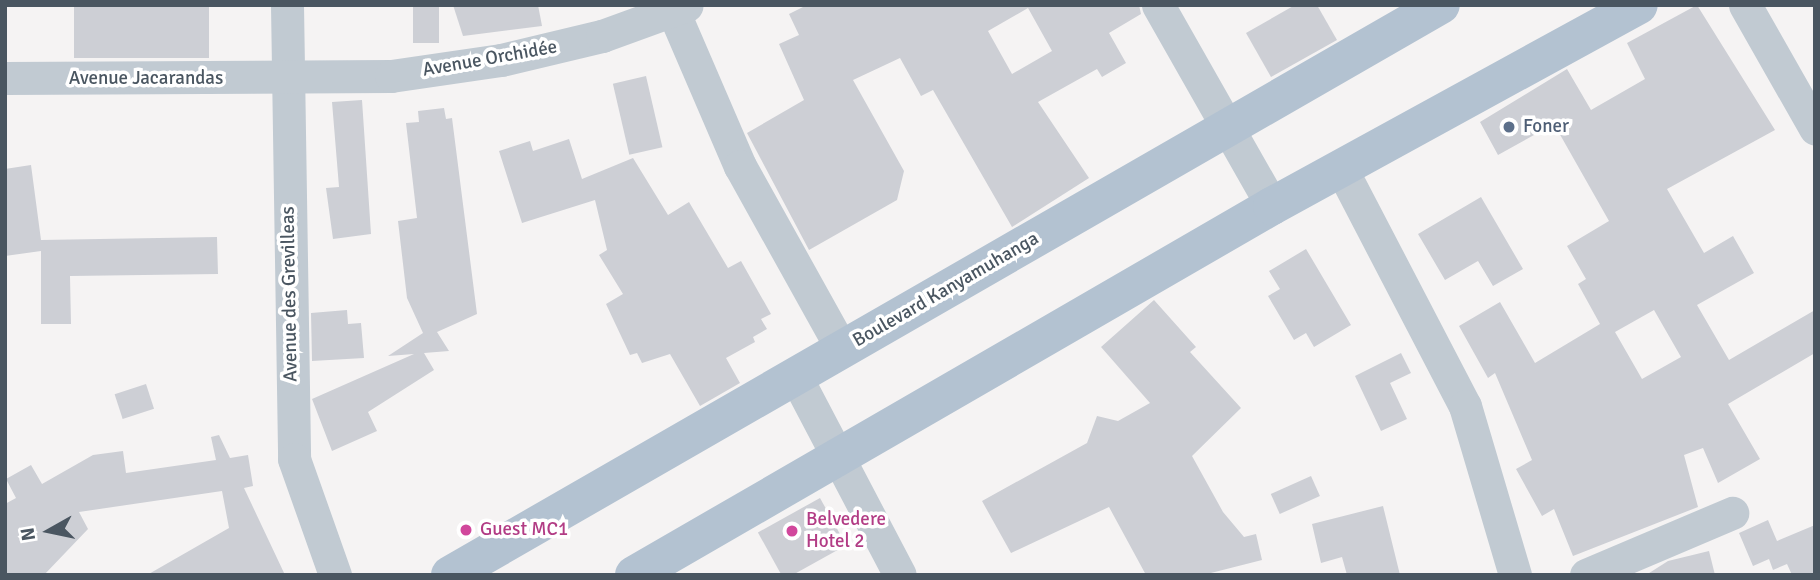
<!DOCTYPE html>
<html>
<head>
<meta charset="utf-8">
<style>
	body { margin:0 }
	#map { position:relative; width:1820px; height:580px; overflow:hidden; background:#f5f3f3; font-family:Signika,sans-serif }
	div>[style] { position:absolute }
	.building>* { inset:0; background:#cdcfd5; transform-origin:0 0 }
	.minor>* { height:33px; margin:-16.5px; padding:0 16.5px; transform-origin:16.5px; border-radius:16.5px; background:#c1cad2 }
	.primary>* { height:38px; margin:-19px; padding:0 19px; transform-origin:19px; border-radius:19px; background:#b3c2d1 }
	.dots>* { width:19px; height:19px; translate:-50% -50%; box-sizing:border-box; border:4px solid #fff; border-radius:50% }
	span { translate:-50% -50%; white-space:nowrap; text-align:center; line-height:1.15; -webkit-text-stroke:7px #fff; paint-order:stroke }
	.street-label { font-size:19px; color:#4a5661 }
	.service-label { font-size:19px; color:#4e5e75 }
	.left { translate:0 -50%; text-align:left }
	.hotel-label { font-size:19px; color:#b23c85 }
	.frame { position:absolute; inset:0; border:7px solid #4a5661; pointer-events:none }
	.north { position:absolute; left:14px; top:496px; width:70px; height:70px; -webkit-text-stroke:5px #fff; paint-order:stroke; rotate:261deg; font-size:19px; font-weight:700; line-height:28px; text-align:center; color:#4a5661 }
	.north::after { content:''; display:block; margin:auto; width:24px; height:32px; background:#4a5661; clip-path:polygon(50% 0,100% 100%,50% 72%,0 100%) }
</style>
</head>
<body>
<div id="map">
	<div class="building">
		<div style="left:74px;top:5px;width:135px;height:53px"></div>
		<div style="left:413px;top:5px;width:26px;height:38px"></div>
		<div style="clip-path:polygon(453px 5px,538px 5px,542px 26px,463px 36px)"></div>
		<div style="clip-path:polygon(evenodd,807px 5px,1139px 5px,1141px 14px,1109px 33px,1126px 63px,1102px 77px,1097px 69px,1038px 102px,1089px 178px,1012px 227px,933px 90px,921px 96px,900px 58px,853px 80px,904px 171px,897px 200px,809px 250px,747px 133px,804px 100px,779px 44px,799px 35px,789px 14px,807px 5px,1028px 8px,1052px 51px,1012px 74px,988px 31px,1028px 8px)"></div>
		<div style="clip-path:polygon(1295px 5px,1317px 5px,1337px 40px,1271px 77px,1246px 33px)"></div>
		<div style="clip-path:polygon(evenodd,1697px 5px,1775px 130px,1667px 189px,1704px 253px,1733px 236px,1754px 273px,1697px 305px,1729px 360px,1815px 310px,1815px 353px,1728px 404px,1760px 459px,1718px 483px,1703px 448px,1684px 455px,1698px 507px,1573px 556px,1554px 509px,1542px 516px,1516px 469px,1532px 460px,1495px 373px,1488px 378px,1459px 326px,1500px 302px,1535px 363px,1600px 324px,1578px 284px,1586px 279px,1567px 246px,1609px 221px,1554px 124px,1498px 155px,1480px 122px,1567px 69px,1591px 110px,1645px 79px,1627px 43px,1697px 5px,1654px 310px,1681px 357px,1642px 379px,1615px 332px,1654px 310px)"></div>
		<div style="left:646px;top:76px;width:73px;height:34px;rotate:77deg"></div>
		<div style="clip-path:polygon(362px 100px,371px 234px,333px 239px,326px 188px,339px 187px,332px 102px)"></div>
		<div style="clip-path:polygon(444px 108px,446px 119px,452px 118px,477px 314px,437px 332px,449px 351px,424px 353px,434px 370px,368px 412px,377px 431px,332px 451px,312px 399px,414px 354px,388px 356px,423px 333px,407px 298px,398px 221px,417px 218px,406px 123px,419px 122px,418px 111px)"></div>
		<div style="clip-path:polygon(569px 139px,582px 179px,633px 158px,668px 215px,689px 202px,728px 268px,741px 261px,771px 314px,761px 319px,767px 329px,753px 337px,755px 342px,726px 358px,740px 383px,700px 406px,670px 354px,642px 363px,637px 353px,630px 355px,606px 304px,623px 294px,599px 255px,607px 250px,595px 200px,522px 223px,499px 151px,530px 141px,533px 151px)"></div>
		<div style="clip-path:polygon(31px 165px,41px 240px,217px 237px,218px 274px,70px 276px,71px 324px,41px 324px,41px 251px,5px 256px,5px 169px)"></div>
		<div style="clip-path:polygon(1481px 197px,1523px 269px,1493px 286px,1478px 261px,1445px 280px,1418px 234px)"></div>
		<div style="clip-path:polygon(1306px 249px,1351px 325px,1314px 347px,1306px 333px,1294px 340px,1268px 296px,1280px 289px,1269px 271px)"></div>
		<div style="clip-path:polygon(1154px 300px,1196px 347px,1190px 352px,1241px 408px,1192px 456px,1223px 512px,1244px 537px,1256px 534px,1262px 560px,1203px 575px,1146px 575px,1109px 507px,1011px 553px,982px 501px,1087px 443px,1097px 416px,1118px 421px,1150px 403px,1101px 347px)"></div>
		<div style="clip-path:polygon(347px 310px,348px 324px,361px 323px,364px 358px,312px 361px,311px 313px)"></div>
		<div style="clip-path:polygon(1401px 353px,1411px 373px,1390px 383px,1407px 419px,1381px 431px,1355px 376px)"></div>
		<div style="left:146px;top:384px;width:26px;height:33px;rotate:72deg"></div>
		<div style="clip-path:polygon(219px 435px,230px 458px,248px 455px,253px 486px,244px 488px,285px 575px,147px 575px,229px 528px,222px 491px,79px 512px,88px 529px,44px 575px,5px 575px,5px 504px,16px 498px,6px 479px,31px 465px,42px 484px,93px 455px,123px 451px,126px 473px,216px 460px,211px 437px)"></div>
		<div style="left:1311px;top:476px;width:22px;height:44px;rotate:66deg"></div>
		<div style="left:820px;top:498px;width:54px;height:71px;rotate:61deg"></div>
		<div style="clip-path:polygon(1383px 506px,1400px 575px,1347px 575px,1342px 557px,1321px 563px,1312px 524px)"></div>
		<div style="clip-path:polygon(1768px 520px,1777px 541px,1815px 525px,1815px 575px,1792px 575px,1787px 564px,1773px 570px,1769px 559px,1753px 566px,1739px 533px)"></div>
		<div style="clip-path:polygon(1709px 551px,1715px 575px,1646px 575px,1668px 561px)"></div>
	</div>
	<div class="minor">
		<div style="left:287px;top:5px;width:454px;rotate:89.1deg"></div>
		<div style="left:294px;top:459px;width:123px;rotate:70.5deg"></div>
		<div style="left:1158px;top:5px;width:231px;rotate:60.4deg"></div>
		<div style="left:1745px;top:5px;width:142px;rotate:60.4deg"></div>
		<div style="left:674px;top:13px;width:167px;rotate:66.7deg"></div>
		<div style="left:740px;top:166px;width:210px;rotate:60.9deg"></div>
		<div style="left:5px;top:78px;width:386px;rotate:-0.3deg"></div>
		<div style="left:391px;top:76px;width:111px;rotate:-8.3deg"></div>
		<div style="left:501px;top:60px;width:104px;rotate:-13.4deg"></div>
		<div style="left:602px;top:36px;width:90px;rotate:-20deg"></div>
		<div style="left:1341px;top:168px;width:268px;rotate:62.5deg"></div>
		<div style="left:1465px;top:406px;width:176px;rotate:73.5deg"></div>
		<div style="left:797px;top:379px;width:221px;rotate:62.3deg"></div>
		<div style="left:1586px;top:575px;width:159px;rotate:-23deg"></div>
	</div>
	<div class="primary">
		<div style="left:450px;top:575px;width:1143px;rotate:-29.91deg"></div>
		<div style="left:634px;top:575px;width:737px;rotate:-30.04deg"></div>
		<div style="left:1272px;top:206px;width:418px;rotate:-28.7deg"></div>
	</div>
	<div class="dots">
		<div style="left:1509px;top:127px;background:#5c6f8a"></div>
		<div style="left:466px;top:530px;background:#d1479c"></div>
		<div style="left:792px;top:531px;background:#d1479c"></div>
	</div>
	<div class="street-label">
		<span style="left:490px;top:59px;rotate:-10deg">Avenue Orchidée</span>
		<span style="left:146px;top:79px">Avenue Jacarandas</span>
		<span style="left:946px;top:290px;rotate:-30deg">Boulevard Kanyamuhanga</span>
		<span style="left:290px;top:294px;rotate:-91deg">Avenue des Grevilleas</span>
	</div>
	<div class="service-label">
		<span class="left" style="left:1523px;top:127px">Foner</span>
	</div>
	<div class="hotel-label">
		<span class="left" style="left:806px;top:531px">Belvedere<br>Hotel 2</span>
		<span class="left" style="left:480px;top:530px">Guest MC1</span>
	</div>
	<div class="frame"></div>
	<div class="north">N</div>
</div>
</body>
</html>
